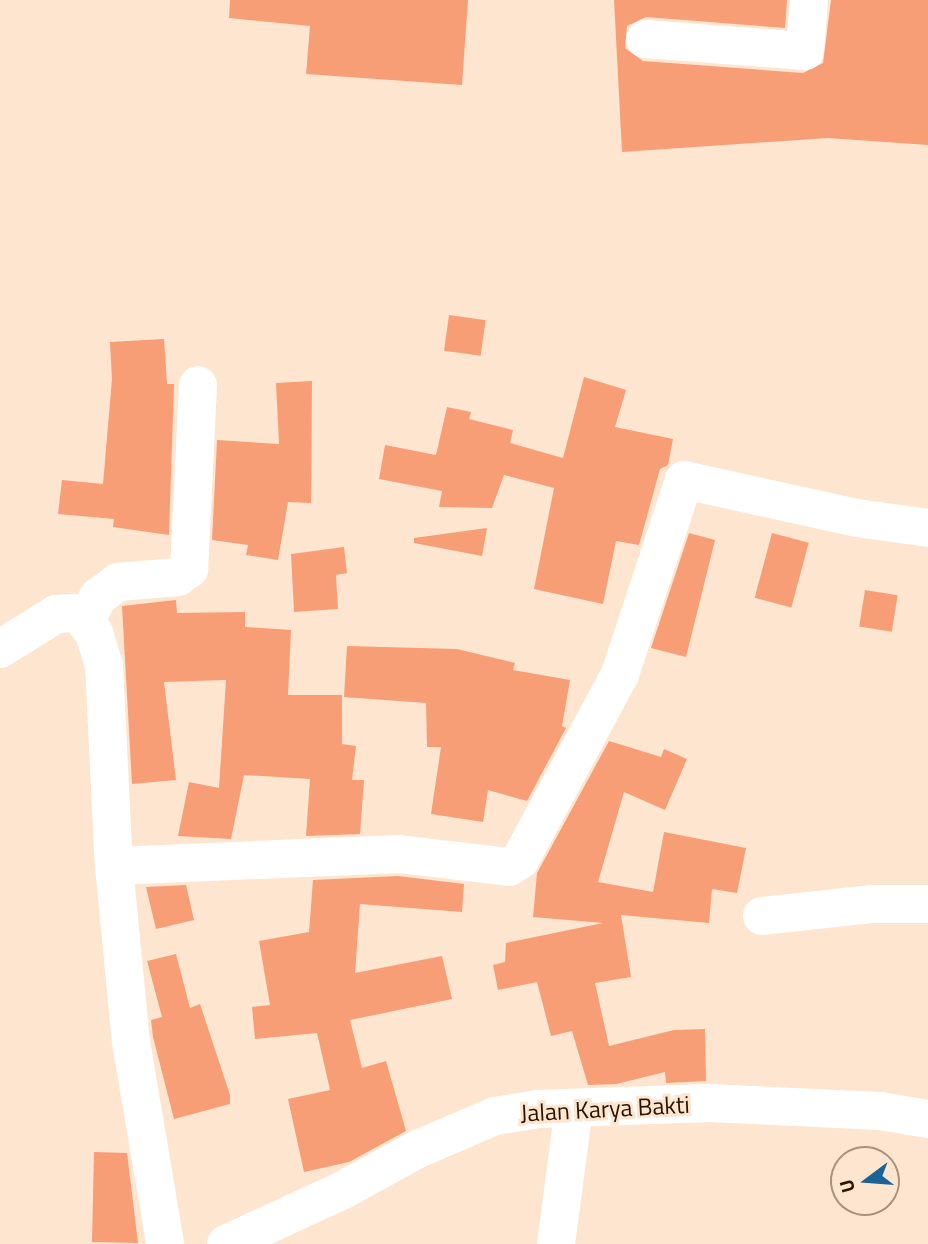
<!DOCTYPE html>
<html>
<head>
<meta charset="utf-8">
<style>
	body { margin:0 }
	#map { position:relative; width:928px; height:1244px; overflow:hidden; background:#fee5cf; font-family:"Titillium Web",sans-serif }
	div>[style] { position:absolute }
	.building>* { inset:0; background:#f89e76; transform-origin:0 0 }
	.minor>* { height:38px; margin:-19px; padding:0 19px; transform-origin:19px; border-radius:19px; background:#fff }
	span { translate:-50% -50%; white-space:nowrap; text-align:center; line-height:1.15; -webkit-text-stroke:6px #fee5cf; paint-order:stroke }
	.street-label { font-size:24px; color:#2a1500 }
	.north { position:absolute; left:830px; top:1146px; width:70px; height:70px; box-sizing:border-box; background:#fee5cf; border:2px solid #a9927c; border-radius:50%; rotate:254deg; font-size:19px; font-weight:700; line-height:28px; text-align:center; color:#2a1500 }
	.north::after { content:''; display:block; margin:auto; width:24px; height:32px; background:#196397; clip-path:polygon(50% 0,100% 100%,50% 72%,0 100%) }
</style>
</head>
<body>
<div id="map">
	<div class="building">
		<div style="clip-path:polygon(230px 0,468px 0,462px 85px,306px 74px,310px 26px,229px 18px)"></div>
		<div style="clip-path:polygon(614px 0,787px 0,785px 28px,646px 17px,627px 26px,625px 48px,643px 61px,803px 73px,823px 63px,831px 0,928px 0,928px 145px,828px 138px,622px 152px)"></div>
		<div style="left:449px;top:315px;width:37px;height:36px;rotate:8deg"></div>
		<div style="clip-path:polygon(164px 339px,167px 384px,174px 384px,169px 535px,113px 527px,114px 519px,58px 514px,62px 480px,103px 484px,112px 379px,110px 342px)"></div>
		<div style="clip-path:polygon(584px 377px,626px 390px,615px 427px,673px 439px,668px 465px,660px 469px,639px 545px,616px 541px,603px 604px,534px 589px,554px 488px,504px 475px,492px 508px,439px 507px,442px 491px,379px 479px,385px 445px,436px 455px,447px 407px,471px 412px,469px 419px,513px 430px,510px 443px,563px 458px)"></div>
		<div style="clip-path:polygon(312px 381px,311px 503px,288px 502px,278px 560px,246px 555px,248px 545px,212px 540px,217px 440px,279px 444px,276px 383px)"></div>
		<div style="clip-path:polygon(487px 528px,482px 556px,414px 543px,414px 538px)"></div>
		<div style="clip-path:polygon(689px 533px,715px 540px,686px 657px,651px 648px)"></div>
		<div style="left:772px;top:533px;width:38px;height:67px;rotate:15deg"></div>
		<div style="clip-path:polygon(344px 547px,347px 573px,336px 575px,338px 609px,294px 612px,291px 554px)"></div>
		<div style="left:865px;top:590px;width:33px;height:37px;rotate:9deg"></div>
		<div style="clip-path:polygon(176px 600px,177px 613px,245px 612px,245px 627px,291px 630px,288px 695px,342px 695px,342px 744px,356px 746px,352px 780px,364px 780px,360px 834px,306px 836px,310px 779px,244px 775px,231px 839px,178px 836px,189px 782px,219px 788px,226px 680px,164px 682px,176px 780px,132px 784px,122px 606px)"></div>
		<div style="clip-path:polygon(347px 646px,457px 649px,515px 663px,513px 670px,570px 680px,562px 726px,566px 728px,527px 801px,488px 790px,483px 822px,431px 814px,441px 747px,427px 747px,426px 703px,344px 697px)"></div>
		<div style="clip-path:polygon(609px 741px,661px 757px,664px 749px,687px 759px,665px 810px,624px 792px,598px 882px,653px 892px,664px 832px,746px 848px,737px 893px,712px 889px,709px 923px,621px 915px,631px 977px,595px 983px,609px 1046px,674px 1030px,705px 1029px,706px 1081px,666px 1083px,665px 1072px,616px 1084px,588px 1085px,572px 1031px,551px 1036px,537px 982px,498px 990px,493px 965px,505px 962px,506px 943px,603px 923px,533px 917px,537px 873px)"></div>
		<div style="clip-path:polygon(398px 876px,464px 884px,462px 912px,360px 904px,355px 973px,442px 956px,452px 999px,350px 1020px,362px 1068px,386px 1061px,406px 1131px,349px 1162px,304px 1172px,288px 1099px,330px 1090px,317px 1033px,255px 1039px,252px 1007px,270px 1005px,259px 941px,309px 932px,313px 880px)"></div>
		<div style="clip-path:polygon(186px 885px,194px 920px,156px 929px,146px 887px)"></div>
		<div style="clip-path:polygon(176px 954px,190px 1008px,200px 1004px,230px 1095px,230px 1104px,174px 1119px,153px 1037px,151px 1020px,162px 1017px,147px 961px)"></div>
		<div style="clip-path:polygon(94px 1152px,127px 1153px,138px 1243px,92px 1242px)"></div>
	</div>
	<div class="minor">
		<div style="left:645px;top:39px;width:160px;rotate:4.3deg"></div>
		<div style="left:805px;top:51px;width:51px;rotate:-85.5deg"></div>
		<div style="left:86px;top:619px;width:26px;rotate:-61deg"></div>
		<div style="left:99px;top:596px;width:24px;rotate:-36deg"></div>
		<div style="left:118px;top:582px;width:60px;rotate:-4.8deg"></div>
		<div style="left:178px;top:577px;width:14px;rotate:-36deg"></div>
		<div style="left:189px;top:569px;width:184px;rotate:-87.2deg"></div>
		<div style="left:0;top:649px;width:66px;rotate:-32deg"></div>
		<div style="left:56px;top:614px;width:22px;rotate:-3deg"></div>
		<div style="left:78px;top:613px;width:26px;rotate:51deg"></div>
		<div style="left:94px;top:633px;width:34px;rotate:73deg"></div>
		<div style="left:104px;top:665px;width:201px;rotate:87.2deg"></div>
		<div style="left:114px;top:866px;width:177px;rotate:84.5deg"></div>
		<div style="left:131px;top:1042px;width:205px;rotate:80.4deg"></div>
		<div style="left:114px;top:866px;width:285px;rotate:-2.4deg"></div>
		<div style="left:399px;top:854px;width:111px;rotate:6.7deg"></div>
		<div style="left:509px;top:867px;width:13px;rotate:-32deg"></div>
		<div style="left:520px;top:860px;width:211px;rotate:-61.7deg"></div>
		<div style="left:620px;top:674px;width:204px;rotate:-71.7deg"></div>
		<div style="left:684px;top:480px;width:177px;rotate:12.4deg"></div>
		<div style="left:857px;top:518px;width:72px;rotate:8deg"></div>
		<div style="left:762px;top:916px;width:109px;rotate:-6.3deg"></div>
		<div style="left:870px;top:904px;width:58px"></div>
		<div style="left:226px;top:1244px;width:129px;rotate:-24.8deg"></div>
		<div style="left:343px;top:1190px;width:85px;rotate:-28.7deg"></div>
		<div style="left:418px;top:1149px;width:84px;rotate:-23.2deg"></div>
		<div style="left:495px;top:1116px;width:44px;rotate:-9.2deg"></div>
		<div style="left:538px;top:1109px;width:171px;rotate:-2deg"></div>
		<div style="left:709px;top:1103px;width:171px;rotate:2.7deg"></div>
		<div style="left:880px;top:1111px;width:49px;rotate:9.5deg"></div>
		<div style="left:556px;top:1244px;width:137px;rotate:-82.5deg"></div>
	</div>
	<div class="street-label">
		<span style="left:605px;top:1109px;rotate:-3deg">Jalan Karya Bakti</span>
	</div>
	<div class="north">U</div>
</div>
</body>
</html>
